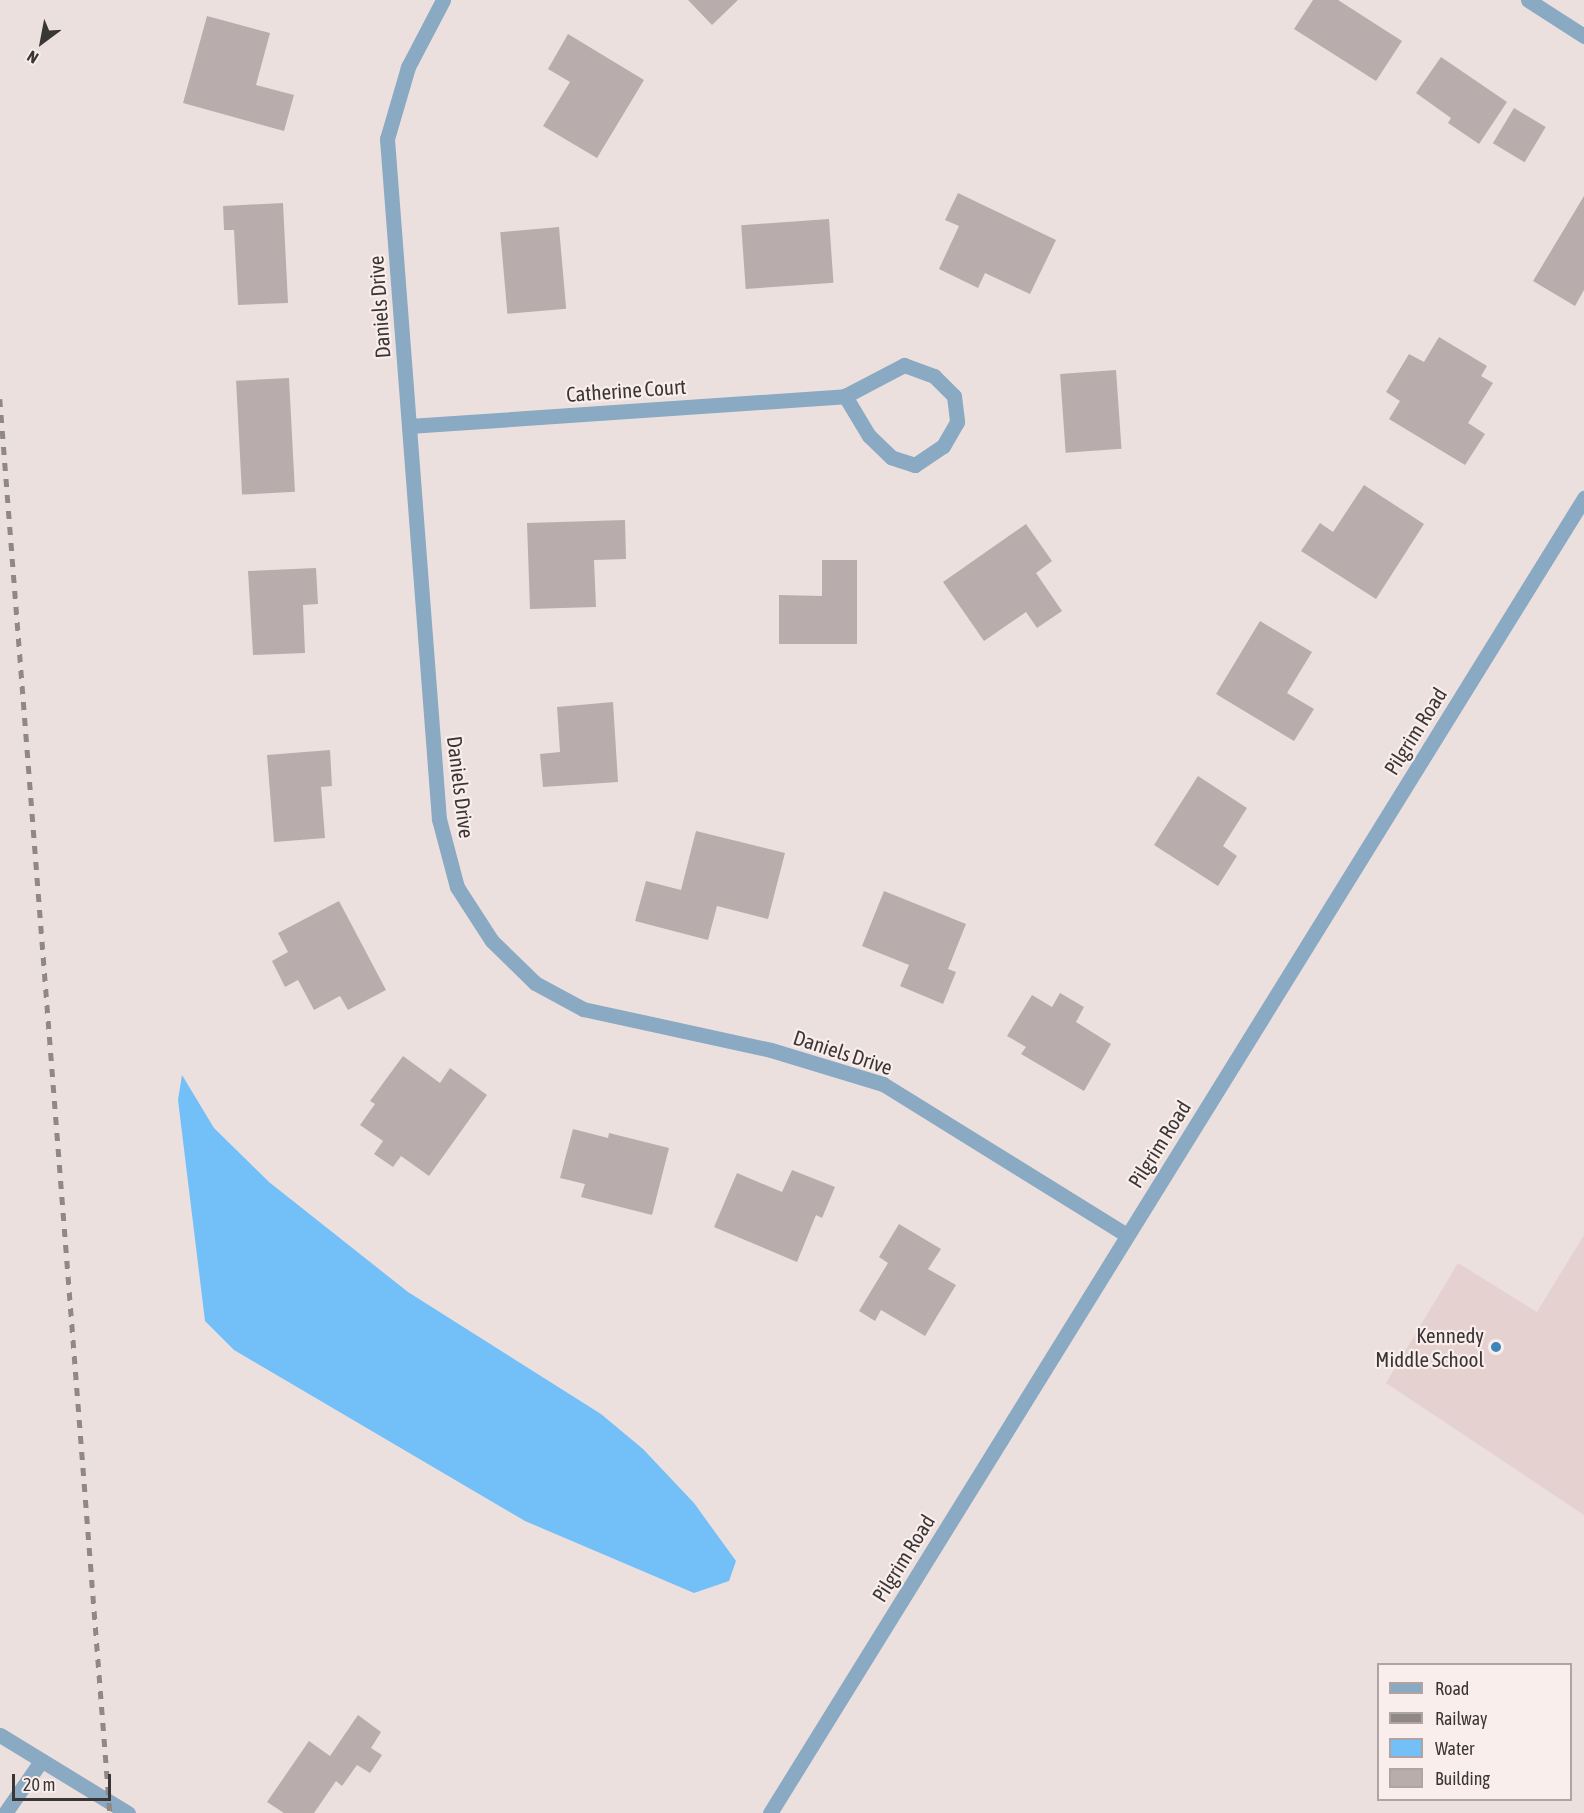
<!DOCTYPE html>
<html>
<head>
<meta charset="utf-8">
<style>
	body { margin:0 }
	#map { position:relative; width:1584px; height:1813px; overflow:hidden; background:#ece0df; font-family:"Asap Condensed",sans-serif }
	div>[style] { position:absolute }
	.built>* { inset:0; background:#e5d1cf }
	.water>* { inset:0; background:#73c0f9 }
	.building>* { inset:0; background:#b8adac; transform-origin:0 0 }
	.minor>* { height:15px; margin:-7.5px; padding:0 7.5px; transform-origin:7.5px; border-radius:7.5px; background:#8aa9c2 }
	.rail>* { height:4.5px; margin-top:-2.25px; transform-origin:0; background:repeating-linear-gradient(90deg,#908787 0 8px,transparent 0 16px) }
	.dots>* { width:16px; height:16px; translate:-50% -50%; box-sizing:border-box; border:3px solid #f9eeec; border-radius:50% }
	span { translate:-50% -50%; white-space:nowrap; text-align:center; line-height:1.15; -webkit-text-stroke:4.5px #f9eeec; paint-order:stroke }
	.street-label { font-size:21px; color:#3b3636 }
	.poi-label { font-size:21px; color:#3b3636 }
	.right { translate:-100% -50%; text-align:right }
	.legend { position:absolute; left:1377px; top:1663px; width:195px; height:138px; box-sizing:border-box; background:#f9eeec; border:2px solid #ada4a3; margin:0; padding:8px 10px; list-style:none; font-size:18px; color:#3b3636 }
	.legend li { display:flex; align-items:center; gap:12px; height:30px }
	.legend b { width:30px; border:2px solid #ada4a3 }
	.north { position:absolute; left:12px; top:12px; width:60px; height:60px; -webkit-text-stroke:4px #f9eeec; paint-order:stroke; rotate:212deg; font-size:16px; font-weight:700; line-height:24px; text-align:center; color:#3b3636 }
	.north::after { content:''; display:block; margin:auto; width:21px; height:27px; background:#3b3636; clip-path:polygon(50% 0,100% 100%,50% 72%,0 100%) }
	.scale { position:absolute; left:12px; top:1774px; width:99px; height:27px; box-sizing:border-box; border:3px solid #3b3636; border-top:0; padding-left:8px; font-size:18px; line-height:21px; white-space:nowrap; color:#3b3636; -webkit-text-stroke:4px #f9eeec; paint-order:stroke }
</style>
</head>
<body>
<div id="map">
	<div class="built">
		<div style="clip-path:polygon(1584px 1235px,1584px 1515px,1386px 1383px,1458px 1263px,1537px 1312px)"></div>
	</div>
	<div class="water">
		<div style="clip-path:polygon(182px 1075px,214px 1128px,269px 1182px,408px 1292px,601px 1414px,643px 1449px,694px 1503px,736px 1561px,729px 1581px,694px 1593px,525px 1521px,234px 1350px,205px 1321px,178px 1100px)"></div>
	</div>
	<div class="building">
		<div style="clip-path:polygon(688px 0,738px 0,712px 25px)"></div>
		<div style="clip-path:polygon(1313px 0,1338px 0,1402px 41px,1376px 81px,1294px 29px)"></div>
		<div style="clip-path:polygon(207px 16px,270px 33px,256px 85px,294px 95px,284px 131px,183px 103px)"></div>
		<div style="clip-path:polygon(568px 34px,644px 80px,597px 158px,543px 126px,570px 82px,548px 69px)"></div>
		<div style="clip-path:polygon(1441px 57px,1507px 102px,1479px 144px,1448px 123px,1451px 118px,1416px 93px)"></div>
		<div style="left:1514px;top:108px;width:37px;height:41px;rotate:31deg"></div>
		<div style="clip-path:polygon(958px 193px,1056px 240px,1030px 294px,985px 273px,978px 288px,939px 269px,959px 226px,945px 220px)"></div>
		<div style="clip-path:polygon(1584px 196px,1584px 290px,1575px 306px,1533px 281px)"></div>
		<div style="clip-path:polygon(283px 203px,288px 303px,238px 305px,234px 230px,224px 230px,223px 206px)"></div>
		<div style="left:829px;top:219px;width:64px;height:88px;rotate:86deg"></div>
		<div style="left:559px;top:227px;width:82px;height:59px;rotate:85deg"></div>
		<div style="clip-path:polygon(1439px 337px,1487px 366px,1481px 376px,1493px 383px,1468px 423px,1485px 434px,1465px 465px,1389px 419px,1400px 401px,1386px 392px,1409px 354px,1424px 362px)"></div>
		<div style="left:1116px;top:370px;width:79px;height:56px;rotate:86deg"></div>
		<div style="left:289px;top:378px;width:114px;height:53px;rotate:87deg"></div>
		<div style="clip-path:polygon(1364px 485px,1424px 524px,1376px 599px,1301px 551px,1320px 523px,1333px 532px)"></div>
		<div style="clip-path:polygon(625px 520px,626px 559px,594px 560px,596px 607px,530px 609px,527px 523px)"></div>
		<div style="clip-path:polygon(1026px 524px,1052px 561px,1036px 573px,1062px 611px,1037px 628px,1026px 612px,984px 641px,943px 582px)"></div>
		<div style="clip-path:polygon(822px 560px,857px 560px,857px 644px,779px 644px,779px 595px,822px 596px)"></div>
		<div style="clip-path:polygon(316px 568px,318px 604px,303px 605px,305px 653px,253px 655px,248px 571px)"></div>
		<div style="clip-path:polygon(1260px 621px,1312px 652px,1287px 693px,1314px 709px,1294px 741px,1216px 694px)"></div>
		<div style="clip-path:polygon(613px 702px,618px 782px,543px 787px,540px 754px,560px 752px,557px 707px)"></div>
		<div style="clip-path:polygon(330px 750px,332px 786px,321px 787px,325px 838px,274px 842px,267px 755px)"></div>
		<div style="clip-path:polygon(1198px 776px,1247px 808px,1223px 846px,1237px 856px,1218px 886px,1154px 845px)"></div>
		<div style="clip-path:polygon(696px 831px,785px 853px,768px 919px,717px 906px,708px 940px,635px 921px,646px 881px,681px 890px)"></div>
		<div style="clip-path:polygon(884px 891px,966px 924px,948px 969px,956px 972px,943px 1004px,900px 986px,909px 965px,862px 946px)"></div>
		<div style="clip-path:polygon(339px 901px,386px 990px,348px 1010px,340px 996px,314px 1010px,298px 980px,285px 987px,272px 961px,288px 952px,278px 933px)"></div>
		<div style="clip-path:polygon(1060px 993px,1084px 1007px,1076px 1022px,1111px 1044px,1084px 1091px,1021px 1054px,1026px 1047px,1007px 1036px,1032px 995px,1052px 1007px)"></div>
		<div style="clip-path:polygon(403px 1056px,440px 1083px,450px 1068px,487px 1095px,429px 1176px,401px 1156px,393px 1167px,374px 1154px,383px 1141px,360px 1125px,375px 1104px,370px 1101px)"></div>
		<div style="clip-path:polygon(573px 1129px,608px 1138px,609px 1133px,669px 1148px,652px 1215px,581px 1197px,585px 1184px,560px 1178px)"></div>
		<div style="clip-path:polygon(792px 1170px,835px 1187px,822px 1218px,816px 1215px,797px 1262px,714px 1227px,737px 1173px,782px 1192px)"></div>
		<div style="clip-path:polygon(899px 1224px,941px 1249px,928px 1269px,956px 1285px,925px 1336px,881px 1310px,875px 1321px,859px 1311px,888px 1263px,879px 1257px)"></div>
		<div style="clip-path:polygon(358px 1715px,381px 1732px,371px 1748px,382px 1755px,370px 1773px,357px 1765px,342px 1786px,336px 1781px,314px 1813px,284px 1813px,267px 1802px,309px 1741px,330px 1756px)"></div>
	</div>
	<div class="minor">
		<div style="left:443px;top:0;width:76px;rotate:117.6deg"></div>
		<div style="left:408px;top:67px;width:75px;rotate:106.3deg"></div>
		<div style="left:387px;top:139px;width:682px;rotate:85.63deg"></div>
		<div style="left:439px;top:819px;width:70px;rotate:75.2deg"></div>
		<div style="left:457px;top:887px;width:64px;rotate:57.1deg"></div>
		<div style="left:492px;top:941px;width:60px;rotate:44.3deg"></div>
		<div style="left:535px;top:983px;width:55px;rotate:28.4deg"></div>
		<div style="left:583px;top:1009px;width:192px;rotate:12.3deg"></div>
		<div style="left:771px;top:1050px;width:117px;rotate:16.9deg"></div>
		<div style="left:883px;top:1084px;width:287px;rotate:31.8deg"></div>
		<div style="left:1528px;top:0;width:67px;rotate:32.7deg"></div>
		<div style="left:409px;top:426px;width:437px;rotate:-3.9deg"></div>
		<div style="left:845px;top:396px;width:67px;rotate:-27.7deg"></div>
		<div style="left:904px;top:365px;width:32px;rotate:20deg"></div>
		<div style="left:934px;top:376px;width:28px;rotate:45deg"></div>
		<div style="left:954px;top:396px;width:26px;rotate:83deg"></div>
		<div style="left:957px;top:422px;width:28px;rotate:120deg"></div>
		<div style="left:943px;top:446px;width:34px;rotate:146deg"></div>
		<div style="left:915px;top:465px;width:25px;rotate:-162deg"></div>
		<div style="left:891px;top:457px;width:30px;rotate:-136deg"></div>
		<div style="left:869px;top:436px;width:47px;rotate:-121deg"></div>
		<div style="left:0;top:1735px;width:150px;rotate:31.4deg"></div>
		<div style="left:5px;top:1813px;width:63px;rotate:-55.3deg"></div>
		<div style="left:770px;top:1813px;width:1547px;rotate:-58.24deg"></div>
	</div>
	<div class="rail">
		<div style="left:0;top:399px;width:1418px;rotate:85.55deg"></div>
	</div>
	<div class="dots">
		<div style="left:1496px;top:1347px;background:#3d86ba"></div>
	</div>
	<div class="street-label">
		<span style="left:379px;top:307px;rotate:-94deg">Daniels Drive</span>
		<span style="left:626px;top:390px;rotate:-4deg">Catherine Court</span>
		<span style="left:1415px;top:731px;rotate:-58deg">Pilgrim Road</span>
		<span style="left:461px;top:787px;rotate:83deg">Daniels Drive</span>
		<span style="left:843px;top:1052px;rotate:18deg">Daniels Drive</span>
		<span style="left:1159px;top:1144px;rotate:-58deg">Pilgrim Road</span>
		<span style="left:903px;top:1558px;rotate:-58deg">Pilgrim Road</span>
	</div>
	<div class="poi-label">
		<span class="right" style="left:1484px;top:1347px">Kennedy<br>Middle School</span>
	</div>
	<ul class="legend">
	<li><b style="height:8px;background:#8aa9c2"></b>Road</li>
	<li><b style="height:8px;background:#908787"></b>Railway</li>
	<li><b style="height:16px;background:#73c0f9"></b>Water</li>
	<li><b style="height:16px;background:#b8adac"></b>Building</li>
	</ul>
	<div class="north">N</div>
	<div class="scale">20 m</div>
</div>
</body>
</html>
